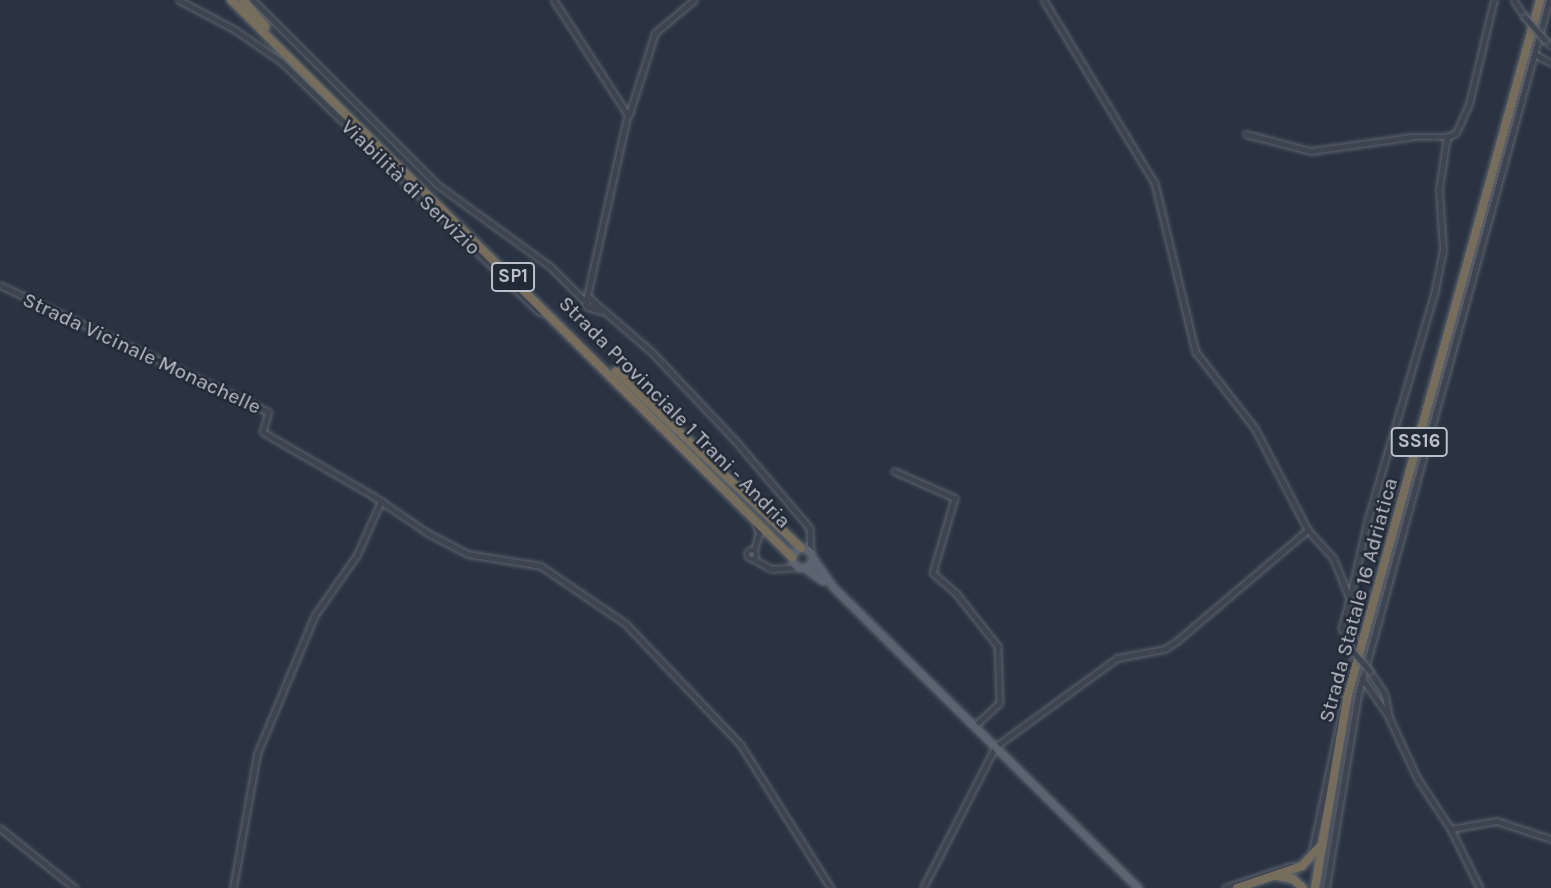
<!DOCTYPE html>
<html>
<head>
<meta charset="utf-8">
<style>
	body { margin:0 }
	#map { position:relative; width:1551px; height:888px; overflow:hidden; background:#2a3341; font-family:Karla,sans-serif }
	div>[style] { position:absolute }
	.roads { filter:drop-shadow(0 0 2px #5c636e) drop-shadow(0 0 2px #5c636e) }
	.minor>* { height:4.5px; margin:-2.25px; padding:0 2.25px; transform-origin:2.25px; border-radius:2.25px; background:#3e4551 }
	.minor>.ring { margin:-2.25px; padding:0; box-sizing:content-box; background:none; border:4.5px solid #3e4551; border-radius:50% }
	.major>* { height:7px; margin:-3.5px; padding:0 3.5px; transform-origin:3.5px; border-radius:3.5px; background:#5d6471 }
	.major>.ring { margin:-3.5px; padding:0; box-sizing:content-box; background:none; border:7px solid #5d6471; border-radius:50% }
	.highway>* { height:8px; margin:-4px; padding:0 4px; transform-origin:4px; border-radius:4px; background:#766d5c }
	.bridges { filter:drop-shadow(0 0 2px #5c636e) drop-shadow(0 0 2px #5c636e) }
	.minor-bridge>* { height:4.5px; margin:-2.25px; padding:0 2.25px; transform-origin:2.25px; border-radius:2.25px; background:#3e4551 }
	span { translate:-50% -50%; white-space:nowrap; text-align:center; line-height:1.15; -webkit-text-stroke:5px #232a37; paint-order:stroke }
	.shield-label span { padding:2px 5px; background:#232a37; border:2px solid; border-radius:5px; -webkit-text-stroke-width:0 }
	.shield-label { font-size:19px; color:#bbc0cb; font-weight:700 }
	.street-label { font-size:21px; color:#bbc0cb }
</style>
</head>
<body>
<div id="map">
	<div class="roads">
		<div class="minor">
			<div style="left:179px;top:0;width:62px;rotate:27.8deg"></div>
			<div style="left:234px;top:29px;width:58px;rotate:34.5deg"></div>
			<div style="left:282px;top:62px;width:359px;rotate:44.2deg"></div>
			<div style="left:253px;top:0;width:262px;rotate:45deg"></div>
			<div style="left:438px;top:185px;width:138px;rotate:35.9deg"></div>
			<div style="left:550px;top:266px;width:49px;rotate:45deg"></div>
			<div style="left:554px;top:0;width:137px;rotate:57.2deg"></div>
			<div style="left:628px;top:115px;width:189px;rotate:102.6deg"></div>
			<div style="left:1044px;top:0;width:214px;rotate:58.8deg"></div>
			<div style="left:1155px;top:183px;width:174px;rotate:76.4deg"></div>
			<div style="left:1196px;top:352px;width:96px;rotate:52.2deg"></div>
			<div style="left:1255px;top:428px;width:115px;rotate:62.5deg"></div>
			<div style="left:1308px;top:530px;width:39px;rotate:48deg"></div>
			<div style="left:1334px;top:559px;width:43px;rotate:68.2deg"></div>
			<div style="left:1350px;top:599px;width:30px;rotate:105deg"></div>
			<div style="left:1342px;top:628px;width:22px;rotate:68deg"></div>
			<div style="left:1514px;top:0;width:20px;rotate:57deg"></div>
			<div style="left:1545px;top:40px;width:8px;rotate:45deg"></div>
			<div style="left:1535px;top:54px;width:18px;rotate:29deg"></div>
			<div style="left:629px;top:115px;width:86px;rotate:-72.4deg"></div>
			<div style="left:655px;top:33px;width:51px;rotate:-40.2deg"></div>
			<div style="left:1246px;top:134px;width:67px;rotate:14.7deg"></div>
			<div style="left:1311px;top:151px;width:101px;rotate:-8deg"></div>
			<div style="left:1411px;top:137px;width:36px"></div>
			<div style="left:0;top:285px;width:297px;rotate:25.3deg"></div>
			<div style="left:269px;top:412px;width:21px;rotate:107deg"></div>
			<div style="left:263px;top:432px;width:129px;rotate:30.1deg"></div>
			<div style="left:375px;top:497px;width:64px;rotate:34.2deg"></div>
			<div style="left:428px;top:533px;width:45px;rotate:27.7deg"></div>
			<div style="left:468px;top:554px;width:74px;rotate:9.3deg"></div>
			<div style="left:541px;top:566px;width:102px;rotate:34.2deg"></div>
			<div style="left:625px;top:623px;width:168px;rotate:46.4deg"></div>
			<div style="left:741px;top:745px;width:169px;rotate:57.8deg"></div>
			<div style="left:594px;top:302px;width:78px;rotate:40.8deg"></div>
			<div style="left:653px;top:353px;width:120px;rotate:46.7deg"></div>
			<div style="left:735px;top:440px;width:116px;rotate:49.6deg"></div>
			<div style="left:810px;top:528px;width:26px;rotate:88deg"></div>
			<div style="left:590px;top:307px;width:6px;rotate:-45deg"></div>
			<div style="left:594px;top:303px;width:6px;rotate:-129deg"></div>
			<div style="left:590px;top:298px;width:8px;rotate:120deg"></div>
			<div style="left:586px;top:305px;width:3px;rotate:45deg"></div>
			<div style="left:588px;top:307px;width:13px;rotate:18deg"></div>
			<div style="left:894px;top:471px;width:67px;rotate:23.9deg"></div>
			<div style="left:955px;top:498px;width:78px;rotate:106.3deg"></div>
			<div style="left:933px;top:573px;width:30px;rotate:41deg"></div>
			<div style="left:956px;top:593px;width:68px;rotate:51.6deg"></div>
			<div style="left:998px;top:646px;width:57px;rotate:88deg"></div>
			<div style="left:1000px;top:703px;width:34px;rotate:137deg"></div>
			<div class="ring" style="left:747px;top:550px;width:5.5px;height:5.5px"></div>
			<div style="left:754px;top:550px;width:17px;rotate:-73deg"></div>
			<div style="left:759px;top:534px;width:12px;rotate:-110deg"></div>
			<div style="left:754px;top:559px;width:20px;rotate:30deg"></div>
			<div style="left:771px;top:569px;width:28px;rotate:-4deg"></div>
			<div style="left:1350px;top:597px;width:77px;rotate:-77.2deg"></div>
			<div style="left:1367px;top:522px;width:237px;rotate:-73.6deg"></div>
			<div style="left:1434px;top:295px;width:46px;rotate:-78.7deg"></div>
			<div style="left:1443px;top:250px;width:61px;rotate:-93.8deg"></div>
			<div style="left:1439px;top:189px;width:53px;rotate:-81.3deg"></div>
			<div style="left:1447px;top:137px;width:10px;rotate:-24deg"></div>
			<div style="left:1456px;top:133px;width:32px;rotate:-66deg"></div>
			<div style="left:1469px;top:104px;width:107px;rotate:-76.5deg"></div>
			<div style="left:1370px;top:671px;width:27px;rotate:57deg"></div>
			<div style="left:1385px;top:694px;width:25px;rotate:79deg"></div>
			<div style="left:1390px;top:719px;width:66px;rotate:65deg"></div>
			<div style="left:1418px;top:779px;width:60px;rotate:56.6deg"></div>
			<div style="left:1451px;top:829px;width:66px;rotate:63.8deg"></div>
			<div style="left:1362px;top:678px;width:45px;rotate:54.9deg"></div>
			<div style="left:0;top:828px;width:96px;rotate:38.7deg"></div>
			<div style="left:1451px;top:829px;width:47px;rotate:-9.9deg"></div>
			<div style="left:1497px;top:821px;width:57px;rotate:18.4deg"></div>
			<div style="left:1312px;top:851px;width:211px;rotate:-77.9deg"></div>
			<div style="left:1356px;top:645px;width:34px;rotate:-107deg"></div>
			<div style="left:233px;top:888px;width:136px;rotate:-79.8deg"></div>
			<div style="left:257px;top:754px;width:151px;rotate:-67.4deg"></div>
			<div style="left:315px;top:615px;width:73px;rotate:-55deg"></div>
			<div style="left:357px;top:555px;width:59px;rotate:-66deg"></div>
			<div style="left:923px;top:888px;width:158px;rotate:-62.9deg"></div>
			<div style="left:995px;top:747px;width:151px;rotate:-36.1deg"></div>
			<div style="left:1117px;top:658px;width:49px;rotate:-10.6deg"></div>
			<div style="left:1165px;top:649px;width:14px;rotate:-34deg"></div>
			<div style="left:1177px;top:641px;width:172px;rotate:-40.3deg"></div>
			<div style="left:1225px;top:888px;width:70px;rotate:-18.4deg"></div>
			<div style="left:1326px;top:888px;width:196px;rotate:-80.6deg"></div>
			<div style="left:1358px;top:695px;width:721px;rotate:-74.63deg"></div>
		</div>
		<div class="major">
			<div class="ring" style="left:792px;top:548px;width:13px;height:13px"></div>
			<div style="left:812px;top:557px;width:37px;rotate:55deg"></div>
			<div style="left:833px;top:587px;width:429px;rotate:44.6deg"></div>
			<div style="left:803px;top:567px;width:24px;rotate:35deg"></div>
		</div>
		<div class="highway">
			<div style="left:231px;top:0;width:791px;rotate:44.8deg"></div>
			<div style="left:243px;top:0;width:35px;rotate:50deg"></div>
			<div style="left:616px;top:371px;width:256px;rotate:43.7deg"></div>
			<div style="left:1277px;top:876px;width:16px;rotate:11deg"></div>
			<div style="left:1293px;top:879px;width:13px;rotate:42deg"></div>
			<div style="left:1237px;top:888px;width:69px;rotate:-18.7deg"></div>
			<div style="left:1302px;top:866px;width:25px;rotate:-48deg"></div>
			<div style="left:1315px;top:888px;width:193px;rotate:-80.4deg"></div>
			<div style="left:1347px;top:698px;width:724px;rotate:-74.54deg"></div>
		</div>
	</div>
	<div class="bridges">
		<div class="minor-bridge">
			<div style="left:1525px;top:17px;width:30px;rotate:49deg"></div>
			<div style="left:1350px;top:648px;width:30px;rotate:49deg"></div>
		</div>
	</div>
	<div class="shield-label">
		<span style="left:513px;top:277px">SP1</span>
		<span style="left:1419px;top:442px">SS16</span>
	</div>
	<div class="street-label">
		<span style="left:411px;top:187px;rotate:44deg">Viabilità di Servizio</span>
		<span style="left:142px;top:353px;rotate:25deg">Strada Vicinale Monachelle</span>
		<span style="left:675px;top:412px;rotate:45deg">Strada Provinciale 1 Trani - Andria</span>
		<span style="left:1358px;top:600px;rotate:-75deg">Strada Statale 16 Adriatica</span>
	</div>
</div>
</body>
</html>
